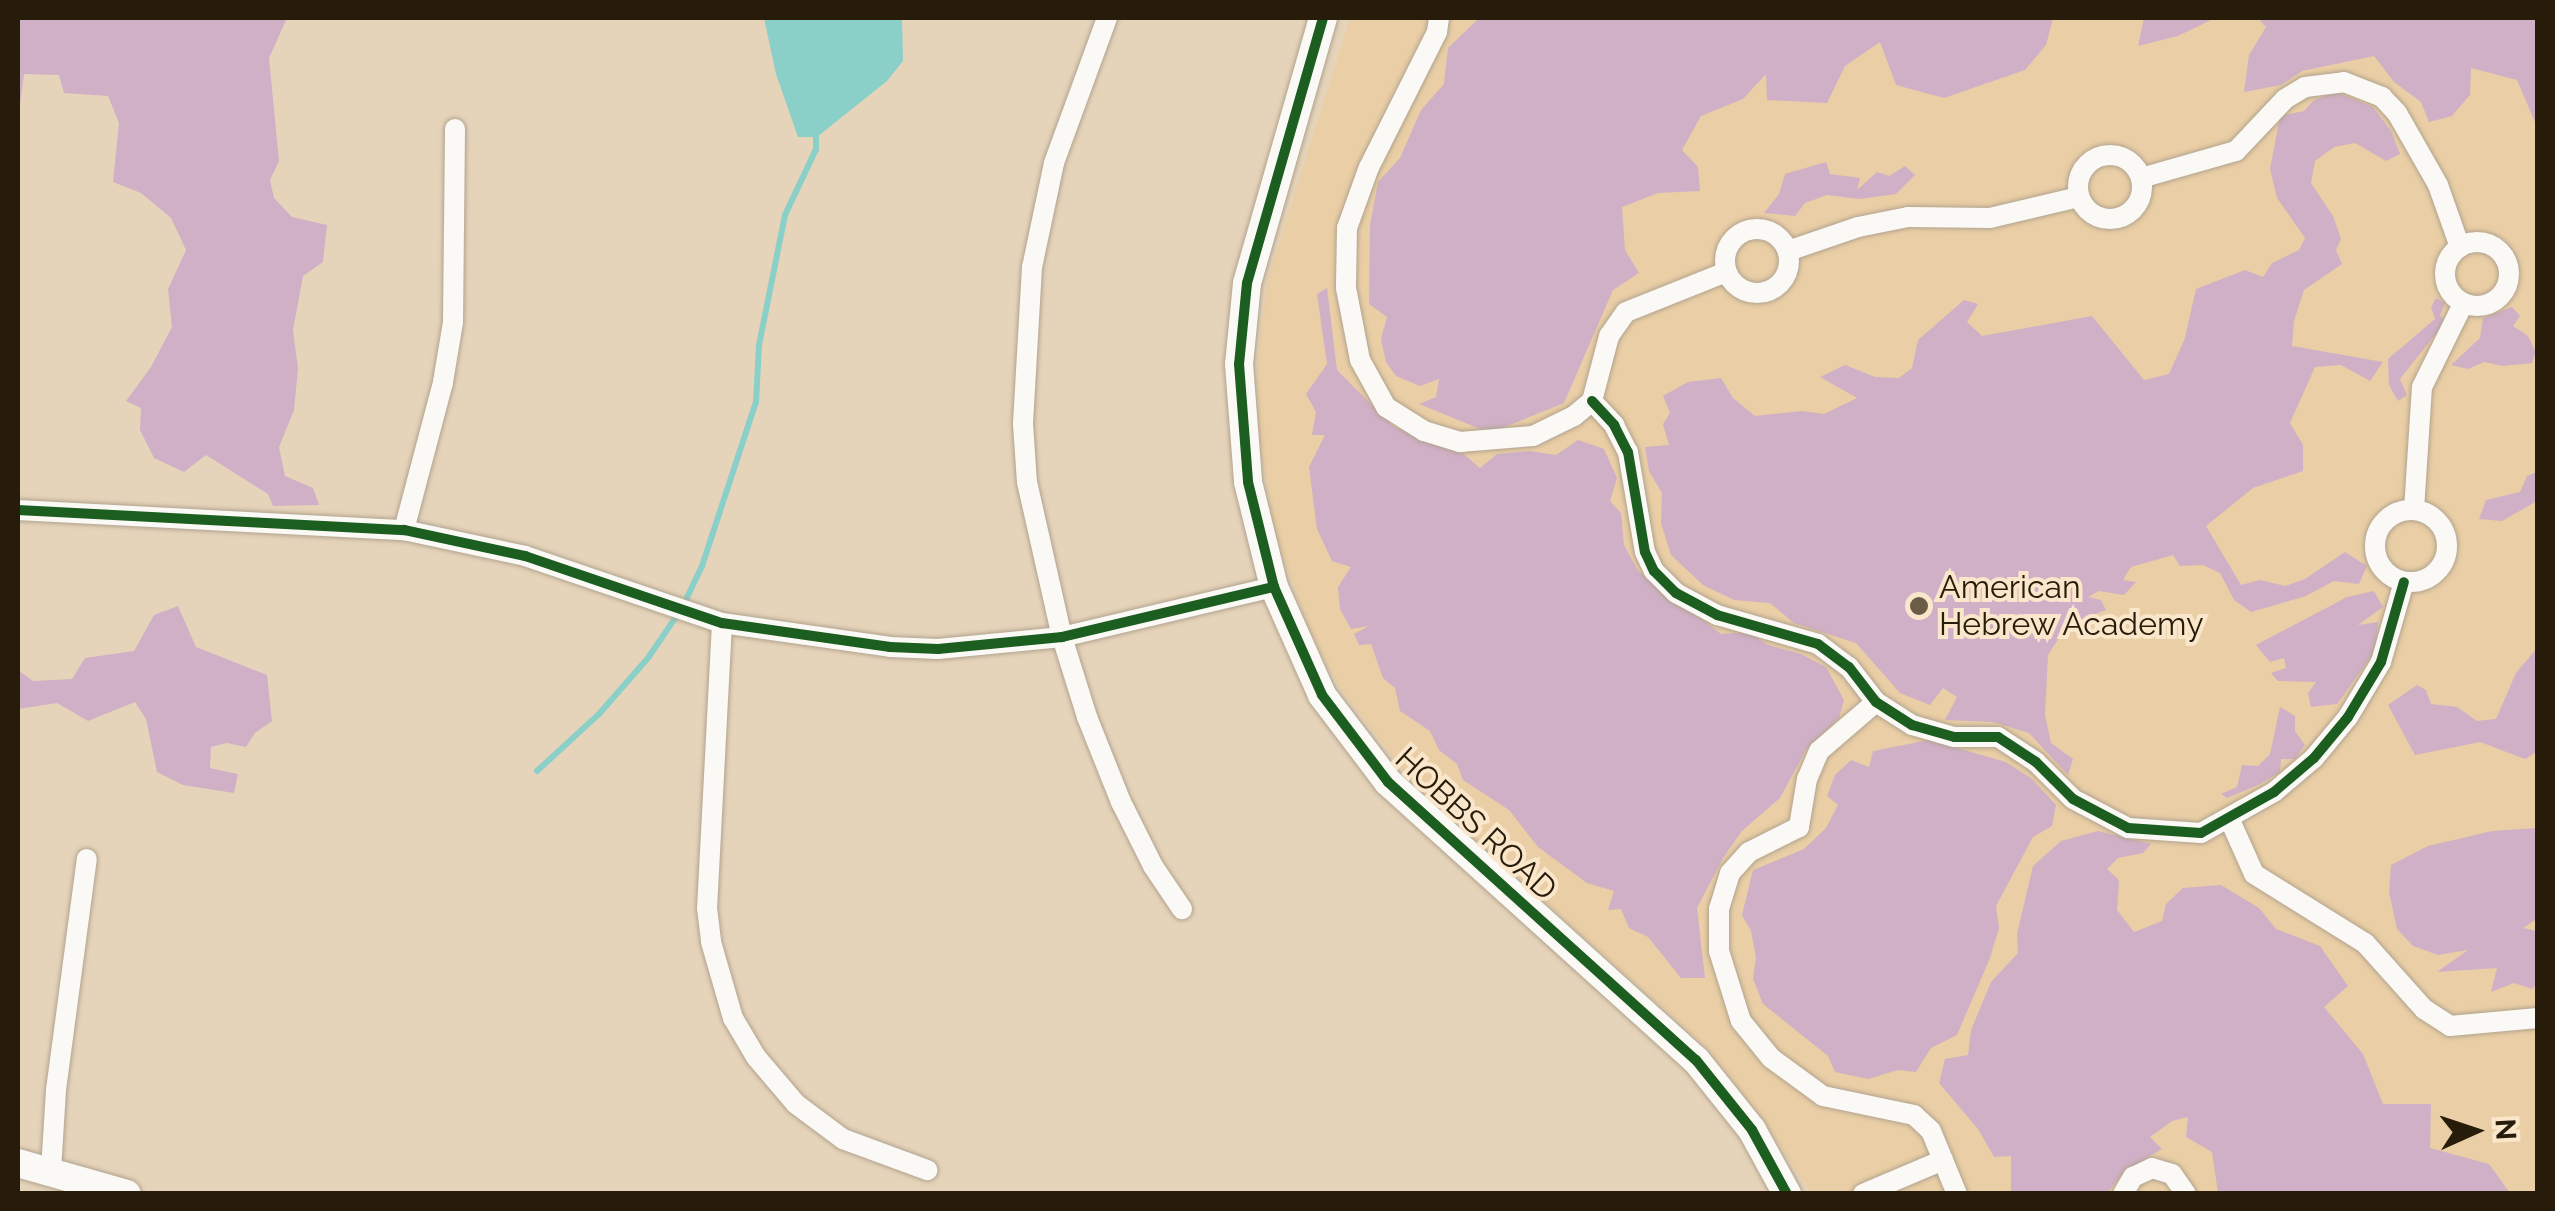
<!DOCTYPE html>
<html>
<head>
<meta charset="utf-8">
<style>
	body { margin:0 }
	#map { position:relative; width:2555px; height:1211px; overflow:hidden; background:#e6d4ba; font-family:Raleway,sans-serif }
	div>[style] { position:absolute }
	.built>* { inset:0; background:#eacea5 }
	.forest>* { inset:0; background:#d0b0c6 }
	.water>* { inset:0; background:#8acfc8 }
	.stream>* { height:6px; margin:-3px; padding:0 3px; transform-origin:3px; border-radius:3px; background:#8acfc8 }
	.roads { filter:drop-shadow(0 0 2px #b1a38f) drop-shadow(0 0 2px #b1a38f) }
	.street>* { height:20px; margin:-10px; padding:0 10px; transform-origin:10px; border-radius:10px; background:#fbf9f5 }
	.street>.ring { margin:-10px; padding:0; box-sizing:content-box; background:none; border:20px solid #fbf9f5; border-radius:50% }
	.secondary>* { height:28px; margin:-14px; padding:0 14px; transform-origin:14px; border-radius:14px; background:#fbf9f5 }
	.cycleway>* { height:10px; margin:-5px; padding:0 5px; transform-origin:5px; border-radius:5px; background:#1b5e20 }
	.dots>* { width:28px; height:28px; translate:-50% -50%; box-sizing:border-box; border:5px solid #fae6cb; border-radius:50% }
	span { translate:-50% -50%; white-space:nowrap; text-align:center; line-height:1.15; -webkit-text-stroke:8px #fae6cb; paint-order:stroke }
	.poi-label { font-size:32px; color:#271b09 }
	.left { translate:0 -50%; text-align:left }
	.street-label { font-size:32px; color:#271b09 }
	.frame { position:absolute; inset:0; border:20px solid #271b09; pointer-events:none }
	.north { position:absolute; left:2425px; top:1081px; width:100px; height:100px; -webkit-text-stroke:8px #fae6cb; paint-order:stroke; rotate:87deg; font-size:28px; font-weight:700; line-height:40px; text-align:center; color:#271b09 }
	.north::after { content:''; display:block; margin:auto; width:35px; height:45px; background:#271b09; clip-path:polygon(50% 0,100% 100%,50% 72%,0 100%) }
</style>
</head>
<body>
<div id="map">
	<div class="built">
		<div style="clip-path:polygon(1350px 18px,2537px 18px,2537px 1193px,1811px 1193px,1763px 1120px,1707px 1048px,1411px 781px,1338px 685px,1309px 629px,1274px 531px,1257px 421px,1257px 362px,1267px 282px)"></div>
	</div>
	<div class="forest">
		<div style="clip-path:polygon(18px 18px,287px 18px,269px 58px,279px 161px,270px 180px,274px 198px,292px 217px,327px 225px,323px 262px,303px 276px,293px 330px,298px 369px,294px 410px,279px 447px,285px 476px,313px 488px,319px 505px,273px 506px,268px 494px,206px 455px,184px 472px,154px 458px,140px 430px,141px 408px,126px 401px,151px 367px,172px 327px,168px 289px,186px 250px,171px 218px,141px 193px,113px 182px,119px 123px,108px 96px,64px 93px,59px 75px,24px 74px,18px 120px)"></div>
		<div style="clip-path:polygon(1479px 18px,2053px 18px,2046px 45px,2025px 70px,1944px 98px,1896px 85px,1880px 42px,1845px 66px,1827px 103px,1767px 100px,1766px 74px,1743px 99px,1701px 116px,1682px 150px,1698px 167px,1700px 191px,1658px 193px,1622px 207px,1625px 250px,1639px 273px,1613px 290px,1564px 403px,1490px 433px,1419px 404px,1436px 397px,1439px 379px,1420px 386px,1396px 376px,1386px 362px,1381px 339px,1387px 317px,1369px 304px,1370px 225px,1378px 182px,1400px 158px,1421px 110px,1444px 84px,1448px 48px)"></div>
		<div style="clip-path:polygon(2144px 18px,2215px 18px,2178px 36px,2138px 46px)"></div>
		<div style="clip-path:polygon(2258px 18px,2537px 18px,2537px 127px,2517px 80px,2471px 68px,2470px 95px,2452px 116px,2429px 122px,2421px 102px,2394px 82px,2374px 56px,2302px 71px,2281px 85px,2244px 92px,2249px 55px,2266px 27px)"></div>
		<div style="clip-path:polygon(2336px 92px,2373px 107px,2391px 131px,2400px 154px,2386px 161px,2355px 143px,2334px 147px,2315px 161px,2311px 183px,2333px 216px,2341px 239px,2336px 250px,2342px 264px,2304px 290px,2294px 321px,2292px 346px,2383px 362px,2370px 381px,2341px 365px,2315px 367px,2290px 423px,2303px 445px,2303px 471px,2253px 488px,2206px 526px,2241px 585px,2260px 580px,2285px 586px,2305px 579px,2345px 552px,2367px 566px,2359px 584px,2334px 581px,2306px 596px,2251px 612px,2234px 600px,2220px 573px,2203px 565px,2180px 566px,2173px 555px,2131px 567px,2123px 580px,2136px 582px,2124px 595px,2099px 591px,2088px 597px,2101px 600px,2106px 610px,2067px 625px,2048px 655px,2045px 715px,2051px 743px,2073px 759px,2068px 775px,2029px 733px,1993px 722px,1945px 720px,1957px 697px,1943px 688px,1930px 705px,1900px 693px,1856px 643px,1794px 623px,1770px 603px,1734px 600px,1703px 585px,1671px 555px,1661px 523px,1662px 493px,1649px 471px,1645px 447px,1669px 445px,1663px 424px,1670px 413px,1663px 396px,1688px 382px,1721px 378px,1733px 398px,1755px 416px,1802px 411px,1824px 414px,1857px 398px,1820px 377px,1845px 365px,1875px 377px,1899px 378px,1912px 368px,1918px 340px,1964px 300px,1978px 304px,1967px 322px,1982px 336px,2092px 316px,2144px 380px,2169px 374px,2185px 338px,2196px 289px,2245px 270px,2263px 277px,2272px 263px,2299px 250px,2305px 238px,2277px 198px,2270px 169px,2280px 116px,2304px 111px,2314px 100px)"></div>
		<div style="clip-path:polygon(1826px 162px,1830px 174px,1860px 178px,1857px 190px,1877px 172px,1889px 176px,1905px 166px,1915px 175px,1896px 194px,1859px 199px,1827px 195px,1805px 203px,1795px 216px,1764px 213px,1779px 194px,1785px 174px)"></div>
		<div style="clip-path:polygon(1327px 288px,1337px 370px,1394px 427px,1460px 451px,1480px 468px,1497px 454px,1530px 451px,1556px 455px,1578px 440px,1604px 449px,1617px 478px,1610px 501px,1621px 513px,1624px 545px,1638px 571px,1721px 634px,1748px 632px,1768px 645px,1801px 654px,1826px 667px,1844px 700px,1839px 718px,1806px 750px,1780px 798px,1742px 831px,1723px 858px,1697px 908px,1705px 978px,1681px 978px,1648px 937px,1629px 928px,1621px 909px,1608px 910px,1614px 891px,1587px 883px,1538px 847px,1509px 810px,1463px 780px,1457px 764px,1439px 750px,1430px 731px,1400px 711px,1395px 688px,1383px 678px,1371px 644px,1359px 645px,1354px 634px,1369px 626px,1351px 629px,1340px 609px,1338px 587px,1351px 567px,1332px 561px,1317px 529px,1309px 467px,1325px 435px,1312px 435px,1316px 412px,1306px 394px,1327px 364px,1317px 294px)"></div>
		<div style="clip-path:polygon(2436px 298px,2445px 303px,2440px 316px,2446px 321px,2400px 379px,2407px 395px,2398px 401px,2389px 385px,2388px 359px,2435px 319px,2431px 307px)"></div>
		<div style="clip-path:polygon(2512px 307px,2520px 316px,2513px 326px,2528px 336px,2536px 352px,2532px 363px,2503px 366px,2484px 362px,2468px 369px,2451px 365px,2480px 338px,2483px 318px)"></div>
		<div style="clip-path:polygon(2537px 472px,2537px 501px,2502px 521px,2479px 519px,2486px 500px,2520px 492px,2527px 476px)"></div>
		<div style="clip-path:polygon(2374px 591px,2383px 607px,2358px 625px,2378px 622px,2375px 651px,2337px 704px,2311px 707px,2308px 693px,2316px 682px,2278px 681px,2271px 673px,2286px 668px,2284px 658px,2270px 662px,2256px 645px,2347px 597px)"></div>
		<div style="clip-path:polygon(178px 606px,196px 647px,267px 675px,272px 721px,255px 733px,246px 747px,227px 743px,211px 747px,210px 768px,238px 774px,234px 793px,183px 785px,157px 772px,146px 719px,135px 702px,88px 721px,57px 703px,18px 709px,18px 670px,33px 681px,72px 679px,85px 658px,134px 651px,154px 615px)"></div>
		<div style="clip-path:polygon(2537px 648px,2537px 752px,2525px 759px,2480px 742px,2415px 755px,2388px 705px,2417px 685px,2426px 690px,2431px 704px,2457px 707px,2477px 721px,2496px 719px,2516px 673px)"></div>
		<div style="clip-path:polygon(2280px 707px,2295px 716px,2295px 731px,2305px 745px,2295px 759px,2281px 759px,2280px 772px,2260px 784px,2227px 798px,2221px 794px,2237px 787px,2242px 765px,2258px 766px,2270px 754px)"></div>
		<div style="clip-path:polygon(1929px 740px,2006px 762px,2032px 779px,2056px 805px,2052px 826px,2033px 837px,1996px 906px,1999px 928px,1990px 958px,1957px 1035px,1931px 1048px,1916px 1072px,1898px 1070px,1868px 1079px,1835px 1072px,1828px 1056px,1763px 1004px,1753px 979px,1756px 957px,1751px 931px,1742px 915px,1753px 870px,1804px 849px,1826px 828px,1838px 805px,1827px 796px,1835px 775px,1851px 760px,1869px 767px,1873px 751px)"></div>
		<div style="clip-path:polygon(2537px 828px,2537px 919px,2523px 928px,2537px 931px,2537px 984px,2532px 989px,2514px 983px,2491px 992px,2497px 968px,2437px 972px,2468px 950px,2438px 955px,2413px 946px,2397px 929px,2389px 892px,2391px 865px,2428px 846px,2492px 831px)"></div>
		<div style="clip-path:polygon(2098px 831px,2151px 844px,2143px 853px,2118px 858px,2107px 869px,2119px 880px,2117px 910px,2134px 932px,2162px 921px,2166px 904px,2183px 888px,2221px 885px,2259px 908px,2276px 929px,2320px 946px,2348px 986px,2324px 1007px,2363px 1054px,2383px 1104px,2431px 1104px,2430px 1148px,2489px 1164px,2510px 1193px,2218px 1193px,2212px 1152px,2186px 1137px,2188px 1117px,2172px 1121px,2150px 1137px,2162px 1149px,2125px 1171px,2107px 1193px,2011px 1193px,2011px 1156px,1994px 1157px,1978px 1129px,1939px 1083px,1945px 1059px,1968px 1055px,1971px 1030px,1991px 982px,2018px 953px,2017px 934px,2033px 866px,2061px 841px)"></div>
	</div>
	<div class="water">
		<div style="clip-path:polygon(764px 18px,902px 18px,903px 61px,887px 81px,817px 137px,798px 137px,776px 74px)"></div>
	</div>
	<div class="stream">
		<div style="left:537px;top:771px;width:84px;rotate:-42.6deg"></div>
		<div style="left:599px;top:714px;width:74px;rotate:-48.8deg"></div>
		<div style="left:648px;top:658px;width:60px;rotate:-55.8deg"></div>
		<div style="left:682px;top:608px;width:47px;rotate:-64.5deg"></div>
		<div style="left:702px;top:566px;width:173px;rotate:-71.8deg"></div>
		<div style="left:756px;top:402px;width:57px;rotate:-87deg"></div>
		<div style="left:759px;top:345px;width:133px;rotate:-78.7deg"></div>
		<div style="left:785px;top:215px;width:73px;rotate:-64.8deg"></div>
		<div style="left:816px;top:149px;width:18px;rotate:-90deg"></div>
	</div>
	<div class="roads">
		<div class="street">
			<div style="left:1107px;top:18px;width:154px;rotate:110.1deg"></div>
			<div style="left:1054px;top:163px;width:106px;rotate:101.9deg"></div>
			<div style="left:1032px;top:267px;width:157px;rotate:93.3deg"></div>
			<div style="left:1023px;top:424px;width:58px;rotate:86.1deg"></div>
			<div style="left:1027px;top:482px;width:159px;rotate:77.3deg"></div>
			<div style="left:1062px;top:637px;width:84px;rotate:72.6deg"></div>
			<div style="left:1087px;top:717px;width:92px;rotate:68.2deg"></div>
			<div style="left:1121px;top:802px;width:72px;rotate:63.4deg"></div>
			<div style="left:1153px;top:866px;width:52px;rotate:56deg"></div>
			<div style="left:1439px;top:18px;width:14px;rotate:98deg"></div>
			<div style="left:1437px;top:32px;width:151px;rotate:116.7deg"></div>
			<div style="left:1369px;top:167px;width:65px;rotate:109.8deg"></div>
			<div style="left:1347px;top:228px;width:60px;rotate:91deg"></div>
			<div style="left:1346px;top:288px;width:73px;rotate:79deg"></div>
			<div style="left:1360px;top:360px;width:54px;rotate:61deg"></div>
			<div style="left:1386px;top:407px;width:45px;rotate:32.3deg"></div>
			<div style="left:1424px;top:431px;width:38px;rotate:17deg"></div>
			<div style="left:1460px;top:442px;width:73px;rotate:-4.7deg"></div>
			<div style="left:1533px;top:436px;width:46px;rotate:-26deg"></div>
			<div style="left:1574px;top:416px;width:23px;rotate:-40deg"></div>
			<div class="ring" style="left:2078px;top:155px;width:44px;height:44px"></div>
			<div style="left:2141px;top:178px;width:99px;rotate:-15.9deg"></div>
			<div style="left:2236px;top:151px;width:71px;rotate:-46.7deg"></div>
			<div style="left:2285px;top:99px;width:23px;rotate:-31deg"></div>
			<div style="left:2305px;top:87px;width:39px;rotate:-7deg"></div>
			<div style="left:2344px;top:82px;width:41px;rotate:21.5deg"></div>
			<div style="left:2382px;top:97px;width:22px;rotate:47deg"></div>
			<div style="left:2397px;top:113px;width:83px;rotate:60.3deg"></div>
			<div style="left:2438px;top:185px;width:66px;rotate:70.5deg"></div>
			<div class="ring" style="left:1725px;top:229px;width:44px;height:44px"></div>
			<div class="ring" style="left:2445px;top:242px;width:44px;height:44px"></div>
			<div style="left:1788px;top:251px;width:74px;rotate:-18.9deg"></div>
			<div style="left:1858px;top:227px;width:51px;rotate:-11.3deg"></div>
			<div style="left:1908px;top:217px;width:82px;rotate:0.7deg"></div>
			<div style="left:1990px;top:218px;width:91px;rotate:-13.3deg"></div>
			<div style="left:1592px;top:401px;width:33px;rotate:47deg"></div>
			<div style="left:1614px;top:425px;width:30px;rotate:63deg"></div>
			<div style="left:1628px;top:452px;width:101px;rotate:80.4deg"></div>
			<div style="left:1645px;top:552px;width:21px;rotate:65deg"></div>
			<div style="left:1654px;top:571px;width:31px;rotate:45deg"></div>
			<div style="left:1676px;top:593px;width:47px;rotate:28.2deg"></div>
			<div style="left:1717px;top:615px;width:105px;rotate:16deg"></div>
			<div style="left:1818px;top:644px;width:39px;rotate:37deg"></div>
			<div style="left:1849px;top:667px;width:44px;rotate:52.4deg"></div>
			<div style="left:1876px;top:702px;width:43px;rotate:32.6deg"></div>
			<div style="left:1912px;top:725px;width:44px;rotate:15.9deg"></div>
			<div style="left:1954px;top:737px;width:44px"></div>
			<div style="left:1998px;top:737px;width:45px;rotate:33.3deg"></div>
			<div style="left:2036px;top:762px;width:52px;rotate:45deg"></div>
			<div style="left:2073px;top:799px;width:62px;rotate:27.8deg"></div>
			<div style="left:2128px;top:828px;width:73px;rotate:3.9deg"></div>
			<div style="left:2201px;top:833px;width:84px;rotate:-29.3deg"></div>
			<div style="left:2274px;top:792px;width:52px;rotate:-40.4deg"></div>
			<div style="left:2314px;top:758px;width:53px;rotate:-50.3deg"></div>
			<div style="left:2348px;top:717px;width:64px;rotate:-59deg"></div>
			<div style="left:2381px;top:662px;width:83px;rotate:-74deg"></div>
			<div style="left:1592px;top:401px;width:67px;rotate:-75.3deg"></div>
			<div style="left:1609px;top:336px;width:29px;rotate:-55deg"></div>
			<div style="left:1626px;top:312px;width:108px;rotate:-21.8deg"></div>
			<div class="ring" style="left:2375px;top:510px;width:52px;height:52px"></div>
			<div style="left:18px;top:510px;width:387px;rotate:3deg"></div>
			<div style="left:404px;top:530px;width:124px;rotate:12.1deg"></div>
			<div style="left:525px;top:556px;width:208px;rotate:18.8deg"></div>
			<div style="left:722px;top:623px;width:170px;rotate:8.1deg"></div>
			<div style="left:890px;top:647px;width:48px;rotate:2.4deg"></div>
			<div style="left:938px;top:649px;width:125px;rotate:-5.5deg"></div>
			<div style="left:1062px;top:637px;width:218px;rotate:-13.3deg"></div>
			<div style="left:2414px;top:510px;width:123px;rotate:-86.3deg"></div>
			<div style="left:2422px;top:387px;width:93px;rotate:-63.7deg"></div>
			<div style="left:404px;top:530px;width:153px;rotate:-75.2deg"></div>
			<div style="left:443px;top:382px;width:61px;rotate:-80.5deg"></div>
			<div style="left:453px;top:322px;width:193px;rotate:-89.4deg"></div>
			<div style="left:722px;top:623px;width:285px;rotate:93deg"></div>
			<div style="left:707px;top:908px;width:34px;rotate:83deg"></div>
			<div style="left:711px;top:942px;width:79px;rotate:73.9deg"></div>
			<div style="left:733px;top:1018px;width:45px;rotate:59.5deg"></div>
			<div style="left:756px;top:1057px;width:62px;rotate:49.6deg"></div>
			<div style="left:796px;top:1104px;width:59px;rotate:36.7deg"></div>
			<div style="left:843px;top:1139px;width:90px;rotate:20.3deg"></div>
			<div style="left:1876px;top:702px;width:75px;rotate:139.3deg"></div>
			<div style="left:1819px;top:751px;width:30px;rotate:113deg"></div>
			<div style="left:1807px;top:779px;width:49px;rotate:99.5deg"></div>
			<div style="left:1799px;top:827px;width:56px;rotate:153.4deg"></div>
			<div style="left:1749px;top:852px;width:28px;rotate:132deg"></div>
			<div style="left:1730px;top:873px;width:38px;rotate:107deg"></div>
			<div style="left:1719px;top:909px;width:42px;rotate:90deg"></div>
			<div style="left:1719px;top:951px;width:73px;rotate:72.6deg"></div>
			<div style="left:1741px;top:1021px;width:48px;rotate:51deg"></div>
			<div style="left:1771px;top:1058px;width:64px;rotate:36.2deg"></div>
			<div style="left:1823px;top:1096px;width:93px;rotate:11.8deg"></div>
			<div style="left:1914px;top:1115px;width:23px;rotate:43deg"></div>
			<div style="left:1931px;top:1131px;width:68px;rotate:67.6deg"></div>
			<div style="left:2229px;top:818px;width:61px;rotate:65.9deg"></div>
			<div style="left:2254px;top:874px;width:131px;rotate:31.9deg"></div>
			<div style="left:2365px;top:943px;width:89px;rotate:48.2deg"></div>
			<div style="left:2424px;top:1009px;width:31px;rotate:33deg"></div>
			<div style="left:2450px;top:1026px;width:88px;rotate:-5.2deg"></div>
			<div style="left:51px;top:1170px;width:80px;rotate:-86.4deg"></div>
			<div style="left:56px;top:1090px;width:233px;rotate:-82.4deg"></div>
			<div style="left:1863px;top:1194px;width:87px;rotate:-23deg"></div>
			<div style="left:2123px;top:1194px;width:20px;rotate:-60deg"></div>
			<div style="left:2133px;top:1177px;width:21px;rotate:-25deg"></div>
			<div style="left:2152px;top:1168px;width:21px;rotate:17deg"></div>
			<div style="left:2172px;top:1174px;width:24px;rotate:55deg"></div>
		</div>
		<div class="secondary">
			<div style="left:1323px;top:18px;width:276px;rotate:106deg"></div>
			<div style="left:1247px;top:283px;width:81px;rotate:95.6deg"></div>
			<div style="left:1239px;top:364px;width:118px;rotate:85.6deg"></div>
			<div style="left:1248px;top:482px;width:108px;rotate:76.1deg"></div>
			<div style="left:1274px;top:587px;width:118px;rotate:66deg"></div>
			<div style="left:1322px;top:695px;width:109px;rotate:52.8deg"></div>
			<div style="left:1388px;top:782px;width:415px;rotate:42.1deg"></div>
			<div style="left:1696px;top:1060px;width:90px;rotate:51.3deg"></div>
			<div style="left:1752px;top:1130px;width:73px;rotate:61.3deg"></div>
			<div style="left:18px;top:1163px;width:113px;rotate:15.9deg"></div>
		</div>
	</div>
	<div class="cycleway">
		<div style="left:1323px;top:18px;width:276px;rotate:106deg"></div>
		<div style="left:1247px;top:283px;width:81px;rotate:95.6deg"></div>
		<div style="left:1239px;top:364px;width:118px;rotate:85.6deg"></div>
		<div style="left:1248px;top:482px;width:108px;rotate:76.1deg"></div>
		<div style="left:1274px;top:587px;width:118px;rotate:66deg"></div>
		<div style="left:1322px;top:695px;width:109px;rotate:52.8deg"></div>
		<div style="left:1388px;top:782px;width:415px;rotate:42.1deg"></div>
		<div style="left:1696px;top:1060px;width:90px;rotate:51.3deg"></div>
		<div style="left:1752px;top:1130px;width:73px;rotate:61.3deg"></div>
		<div style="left:1592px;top:401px;width:33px;rotate:47deg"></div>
		<div style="left:1614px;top:425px;width:30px;rotate:63deg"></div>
		<div style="left:1628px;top:452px;width:101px;rotate:80.4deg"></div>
		<div style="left:1645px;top:552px;width:21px;rotate:65deg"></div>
		<div style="left:1654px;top:571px;width:31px;rotate:45deg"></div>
		<div style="left:1676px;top:593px;width:47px;rotate:28.2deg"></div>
		<div style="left:1717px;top:615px;width:105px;rotate:16deg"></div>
		<div style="left:1818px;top:644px;width:39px;rotate:37deg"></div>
		<div style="left:1849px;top:667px;width:44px;rotate:52.4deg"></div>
		<div style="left:1876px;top:702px;width:43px;rotate:32.6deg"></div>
		<div style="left:1912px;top:725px;width:44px;rotate:15.9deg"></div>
		<div style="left:1954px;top:737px;width:44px"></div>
		<div style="left:1998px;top:737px;width:45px;rotate:33.3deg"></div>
		<div style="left:2036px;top:762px;width:52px;rotate:45deg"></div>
		<div style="left:2073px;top:799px;width:62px;rotate:27.8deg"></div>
		<div style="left:2128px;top:828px;width:73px;rotate:3.9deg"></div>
		<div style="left:2201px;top:833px;width:84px;rotate:-29.3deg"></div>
		<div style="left:2274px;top:792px;width:52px;rotate:-40.4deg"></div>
		<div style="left:2314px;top:758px;width:53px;rotate:-50.3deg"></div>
		<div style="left:2348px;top:717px;width:64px;rotate:-59deg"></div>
		<div style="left:2381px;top:662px;width:83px;rotate:-74deg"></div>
		<div style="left:18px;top:510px;width:387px;rotate:3deg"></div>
		<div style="left:404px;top:530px;width:124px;rotate:12.1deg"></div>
		<div style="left:525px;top:556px;width:208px;rotate:18.8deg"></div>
		<div style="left:722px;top:623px;width:170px;rotate:8.1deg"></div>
		<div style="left:890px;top:647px;width:48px;rotate:2.4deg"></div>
		<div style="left:938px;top:649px;width:125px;rotate:-5.5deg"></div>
		<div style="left:1062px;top:637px;width:218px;rotate:-13.3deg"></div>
	</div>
	<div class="dots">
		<div style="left:1919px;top:606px;background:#6a5c47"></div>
	</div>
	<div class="poi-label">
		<span class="left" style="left:1939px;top:606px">American<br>Hebrew Academy</span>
	</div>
	<div class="street-label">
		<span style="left:1476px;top:824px;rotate:43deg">HOBBS ROAD</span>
	</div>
	<div class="frame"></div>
	<div class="north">N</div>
</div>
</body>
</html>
